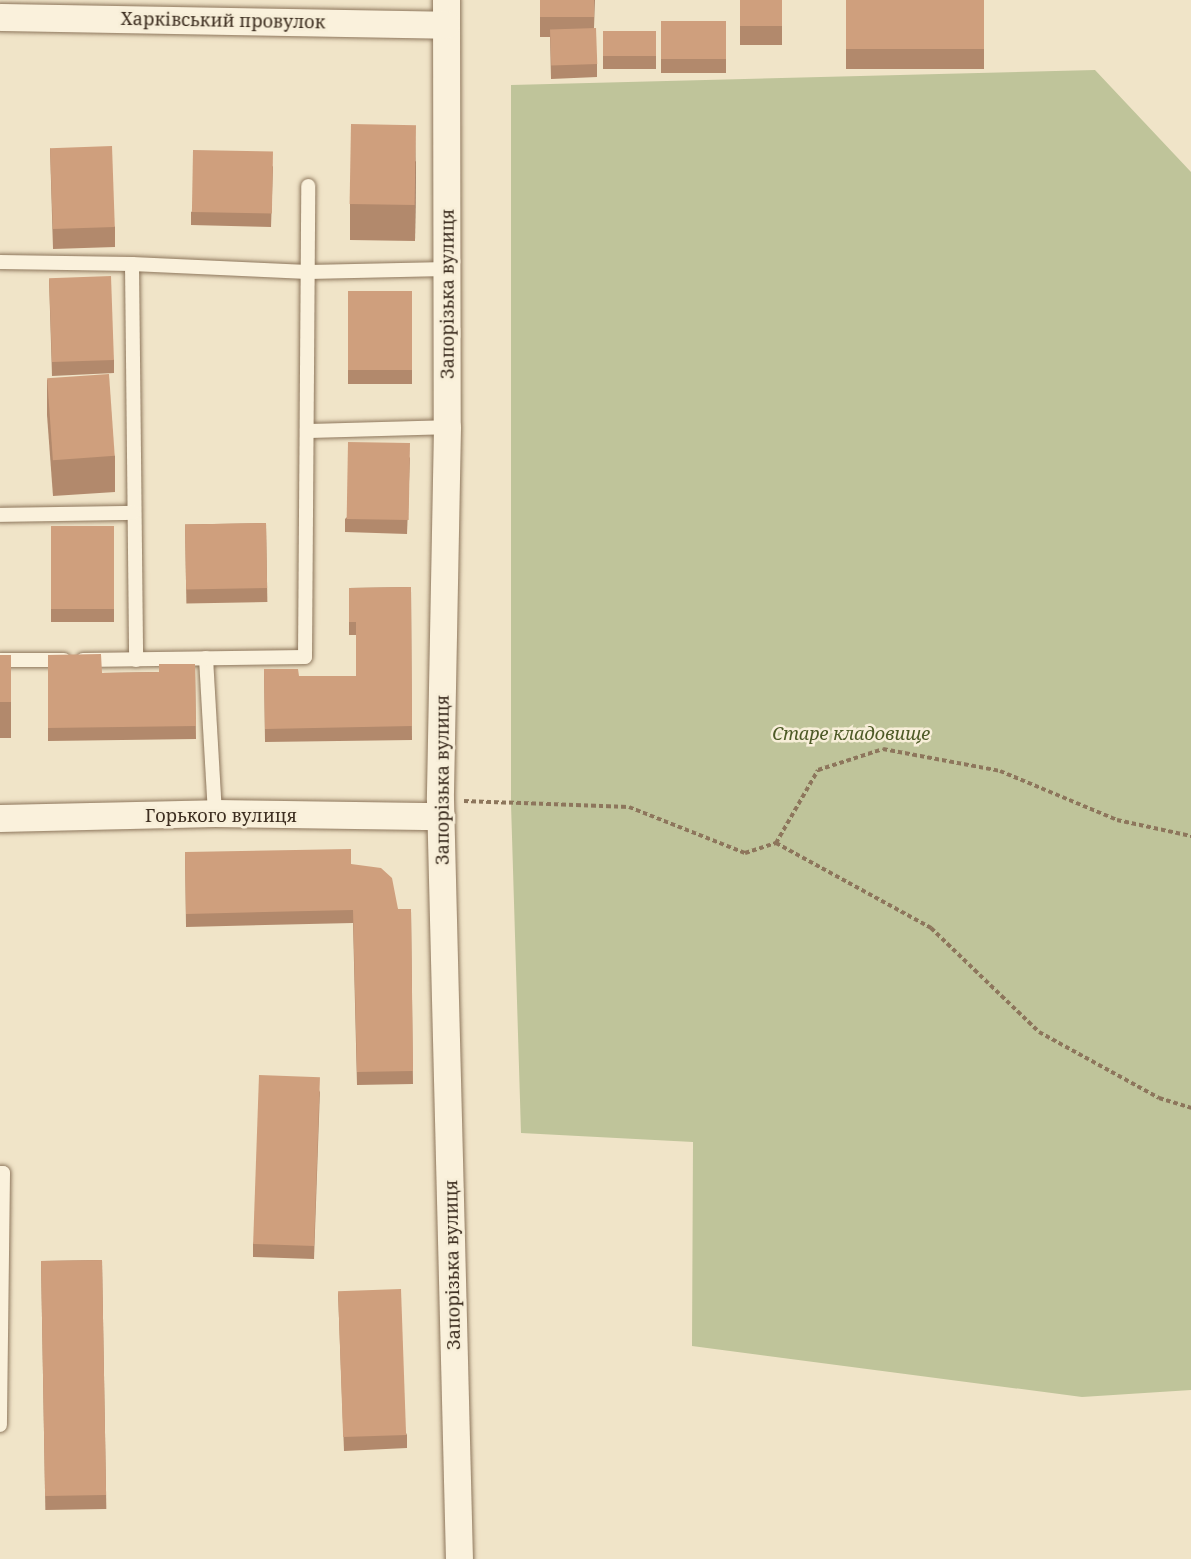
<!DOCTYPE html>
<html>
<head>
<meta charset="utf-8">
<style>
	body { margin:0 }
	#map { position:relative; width:1191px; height:1559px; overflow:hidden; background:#f0e4c8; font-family:"Noto Serif",serif }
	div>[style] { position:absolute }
	.cemetery>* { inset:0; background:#bfc49a }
	.path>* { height:4px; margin-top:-2px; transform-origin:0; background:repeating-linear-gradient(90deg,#8d765c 0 4.5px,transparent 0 7.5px) }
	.roads { filter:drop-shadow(0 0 2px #8d765c) drop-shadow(0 0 2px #8d765c) }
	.lane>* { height:14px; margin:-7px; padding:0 7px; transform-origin:7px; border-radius:7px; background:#faf1dc }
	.street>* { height:27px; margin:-13.5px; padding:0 13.5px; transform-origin:13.5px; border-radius:13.5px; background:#faf1dc }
	.wall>* { inset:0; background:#b2896c; transform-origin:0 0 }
	.shaded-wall>* { inset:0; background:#916f58 }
	.building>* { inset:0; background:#cf9f7d; transform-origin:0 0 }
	span { translate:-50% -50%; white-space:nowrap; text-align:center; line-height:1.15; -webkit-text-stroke:5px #f7eed8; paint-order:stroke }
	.street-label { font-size:18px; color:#3d2e20 }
	.park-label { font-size:18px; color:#4d5a26; font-style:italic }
</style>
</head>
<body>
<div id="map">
	<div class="cemetery">
		<div style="clip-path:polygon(1095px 70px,1191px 172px,1191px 1390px,1082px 1397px,692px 1346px,693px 1142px,521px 1133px,511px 804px,511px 85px)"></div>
	</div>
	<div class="path">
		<div style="left:464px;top:801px;width:165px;rotate:2.1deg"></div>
		<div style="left:629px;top:807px;width:125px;rotate:21.6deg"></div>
		<div style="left:745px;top:853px;width:33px;rotate:-18deg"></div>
		<div style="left:776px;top:843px;width:84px;rotate:-60.1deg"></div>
		<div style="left:818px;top:770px;width:68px;rotate:-17.9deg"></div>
		<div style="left:883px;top:749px;width:119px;rotate:10.6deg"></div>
		<div style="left:1000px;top:771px;width:127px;rotate:22.7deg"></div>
		<div style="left:1117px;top:820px;width:76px;rotate:12.2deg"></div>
		<div style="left:776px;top:843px;width:177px;rotate:28.7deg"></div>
		<div style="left:931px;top:928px;width:150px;rotate:43.9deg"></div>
		<div style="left:1039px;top:1032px;width:137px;rotate:28.8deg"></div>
		<div style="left:1159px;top:1098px;width:34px;rotate:17deg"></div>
	</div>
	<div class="roads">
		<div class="lane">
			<div style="left:0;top:262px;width:132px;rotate:0.9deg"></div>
			<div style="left:132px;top:264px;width:176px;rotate:2.6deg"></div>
			<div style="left:308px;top:272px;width:139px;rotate:-1.2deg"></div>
			<div style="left:132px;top:264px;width:396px;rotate:89.4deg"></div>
			<div style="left:307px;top:431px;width:140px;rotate:-1.6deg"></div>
			<div style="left:0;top:515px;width:133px;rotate:-0.9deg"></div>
			<div style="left:206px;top:658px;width:155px;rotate:86.7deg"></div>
			<div style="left:0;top:660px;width:64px"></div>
			<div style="left:83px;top:660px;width:222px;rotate:-0.8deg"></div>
			<div style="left:305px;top:657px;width:471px;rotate:-89.6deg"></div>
			<div style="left:0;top:1173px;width:3px"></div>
			<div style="left:3px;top:1173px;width:252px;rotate:90.7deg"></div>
		</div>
		<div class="street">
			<div style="left:446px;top:0;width:427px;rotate:89.9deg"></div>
			<div style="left:447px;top:427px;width:372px;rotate:91.1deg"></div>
			<div style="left:440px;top:799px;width:760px;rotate:88.57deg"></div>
			<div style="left:0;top:17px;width:446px;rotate:1deg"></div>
			<div style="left:0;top:818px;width:215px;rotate:-1.3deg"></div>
			<div style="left:215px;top:813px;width:226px;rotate:0.8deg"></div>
		</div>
	</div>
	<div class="wall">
		<div style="clip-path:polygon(540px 0,595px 0,594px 28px,597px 64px,597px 77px,551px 79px,550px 37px,540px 37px)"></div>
		<div style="left:740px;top:0;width:42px;height:45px"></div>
		<div style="left:846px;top:0;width:138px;height:69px"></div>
		<div style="left:661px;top:21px;width:65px;height:52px"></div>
		<div style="left:656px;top:31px;width:38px;height:53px;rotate:90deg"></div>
		<div style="clip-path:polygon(50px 148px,115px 227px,115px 247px,53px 249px)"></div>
		<div style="clip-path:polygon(416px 161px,415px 241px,350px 240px,350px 204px)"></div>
		<div style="clip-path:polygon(273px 166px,271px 227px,191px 225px,191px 212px)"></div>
		<div style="clip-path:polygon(49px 279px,114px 360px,114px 373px,52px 376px)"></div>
		<div style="left:348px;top:291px;width:64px;height:93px"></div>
		<div style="clip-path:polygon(47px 379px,115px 456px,115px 492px,53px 496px,47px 415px)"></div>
		<div style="clip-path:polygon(410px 457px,407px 534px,345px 532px,345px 519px)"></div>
		<div style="left:266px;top:523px;width:79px;height:81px;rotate:89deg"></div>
		<div style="left:114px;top:526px;width:96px;height:63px;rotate:90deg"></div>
		<div style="clip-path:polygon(411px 587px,412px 740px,265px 742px,264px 669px,299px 676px,356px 676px,356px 635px,349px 635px,349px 588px)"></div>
		<div style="left:0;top:655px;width:11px;height:83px"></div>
		<div style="clip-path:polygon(48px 655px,102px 673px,159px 672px,195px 664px,196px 739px,48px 741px)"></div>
		<div style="clip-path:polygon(185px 852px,351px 864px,398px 909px,411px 909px,413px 1084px,357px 1085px,353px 923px,186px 927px)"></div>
		<div style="clip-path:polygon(320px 1090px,314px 1259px,253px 1257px,253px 1244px)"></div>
		<div style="left:102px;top:1260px;width:249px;height:61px;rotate:89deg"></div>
		<div style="clip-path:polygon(338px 1292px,407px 1435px,407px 1448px,344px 1451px)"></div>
	</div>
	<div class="shaded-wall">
		<div style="clip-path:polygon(416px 125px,416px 161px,415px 241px,415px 205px)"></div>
	</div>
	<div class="building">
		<div style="left:540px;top:0;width:54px;height:17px"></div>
		<div style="left:740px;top:0;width:42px;height:26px"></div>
		<div style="left:846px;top:0;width:138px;height:49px"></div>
		<div style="left:661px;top:21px;width:65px;height:38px"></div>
		<div style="left:596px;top:28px;width:36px;height:46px;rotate:88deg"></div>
		<div style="left:656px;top:31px;width:25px;height:53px;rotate:90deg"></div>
		<div style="left:351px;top:124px;width:65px;height:80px;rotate:1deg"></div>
		<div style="left:112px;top:146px;width:81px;height:62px;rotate:88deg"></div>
		<div style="left:193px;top:150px;width:80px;height:62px;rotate:1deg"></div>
		<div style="left:111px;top:276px;width:84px;height:62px;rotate:88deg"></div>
		<div style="left:348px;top:291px;width:64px;height:79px"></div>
		<div style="left:109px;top:374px;width:82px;height:62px;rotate:86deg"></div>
		<div style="left:348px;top:442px;width:62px;height:77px;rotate:1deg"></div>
		<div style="left:266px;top:523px;width:65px;height:81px;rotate:89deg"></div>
		<div style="left:114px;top:526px;width:83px;height:63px;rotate:90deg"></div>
		<div style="clip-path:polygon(411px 587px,412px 726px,265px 729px,264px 669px,298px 669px,299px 676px,356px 676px,356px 622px,349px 622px,349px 588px)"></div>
		<div style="clip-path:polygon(101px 654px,102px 673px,159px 672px,159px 664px,195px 664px,196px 726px,48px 728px,48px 655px)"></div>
		<div style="left:0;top:655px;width:11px;height:47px"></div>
		<div style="clip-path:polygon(351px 849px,351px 864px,381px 868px,392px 878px,398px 909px,411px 909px,413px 1071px,357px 1072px,353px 910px,186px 914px,185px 852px)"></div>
		<div style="left:259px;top:1075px;width:61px;height:169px;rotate:2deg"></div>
		<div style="left:102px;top:1260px;width:235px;height:61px;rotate:89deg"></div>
		<div style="left:401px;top:1289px;width:146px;height:63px;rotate:88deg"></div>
	</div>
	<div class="street-label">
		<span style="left:223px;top:20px;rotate:1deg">Харківський провулок</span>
		<span style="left:447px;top:294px;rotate:-90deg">Запорізька вулиця</span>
		<span style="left:442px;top:780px;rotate:-90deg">Запорізька вулиця</span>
		<span style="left:221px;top:815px">Горького вулиця</span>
		<span style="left:452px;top:1265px;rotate:-91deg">Запорізька вулиця</span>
	</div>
	<div class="park-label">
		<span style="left:851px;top:733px">Старе кладовище</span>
	</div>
</div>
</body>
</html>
